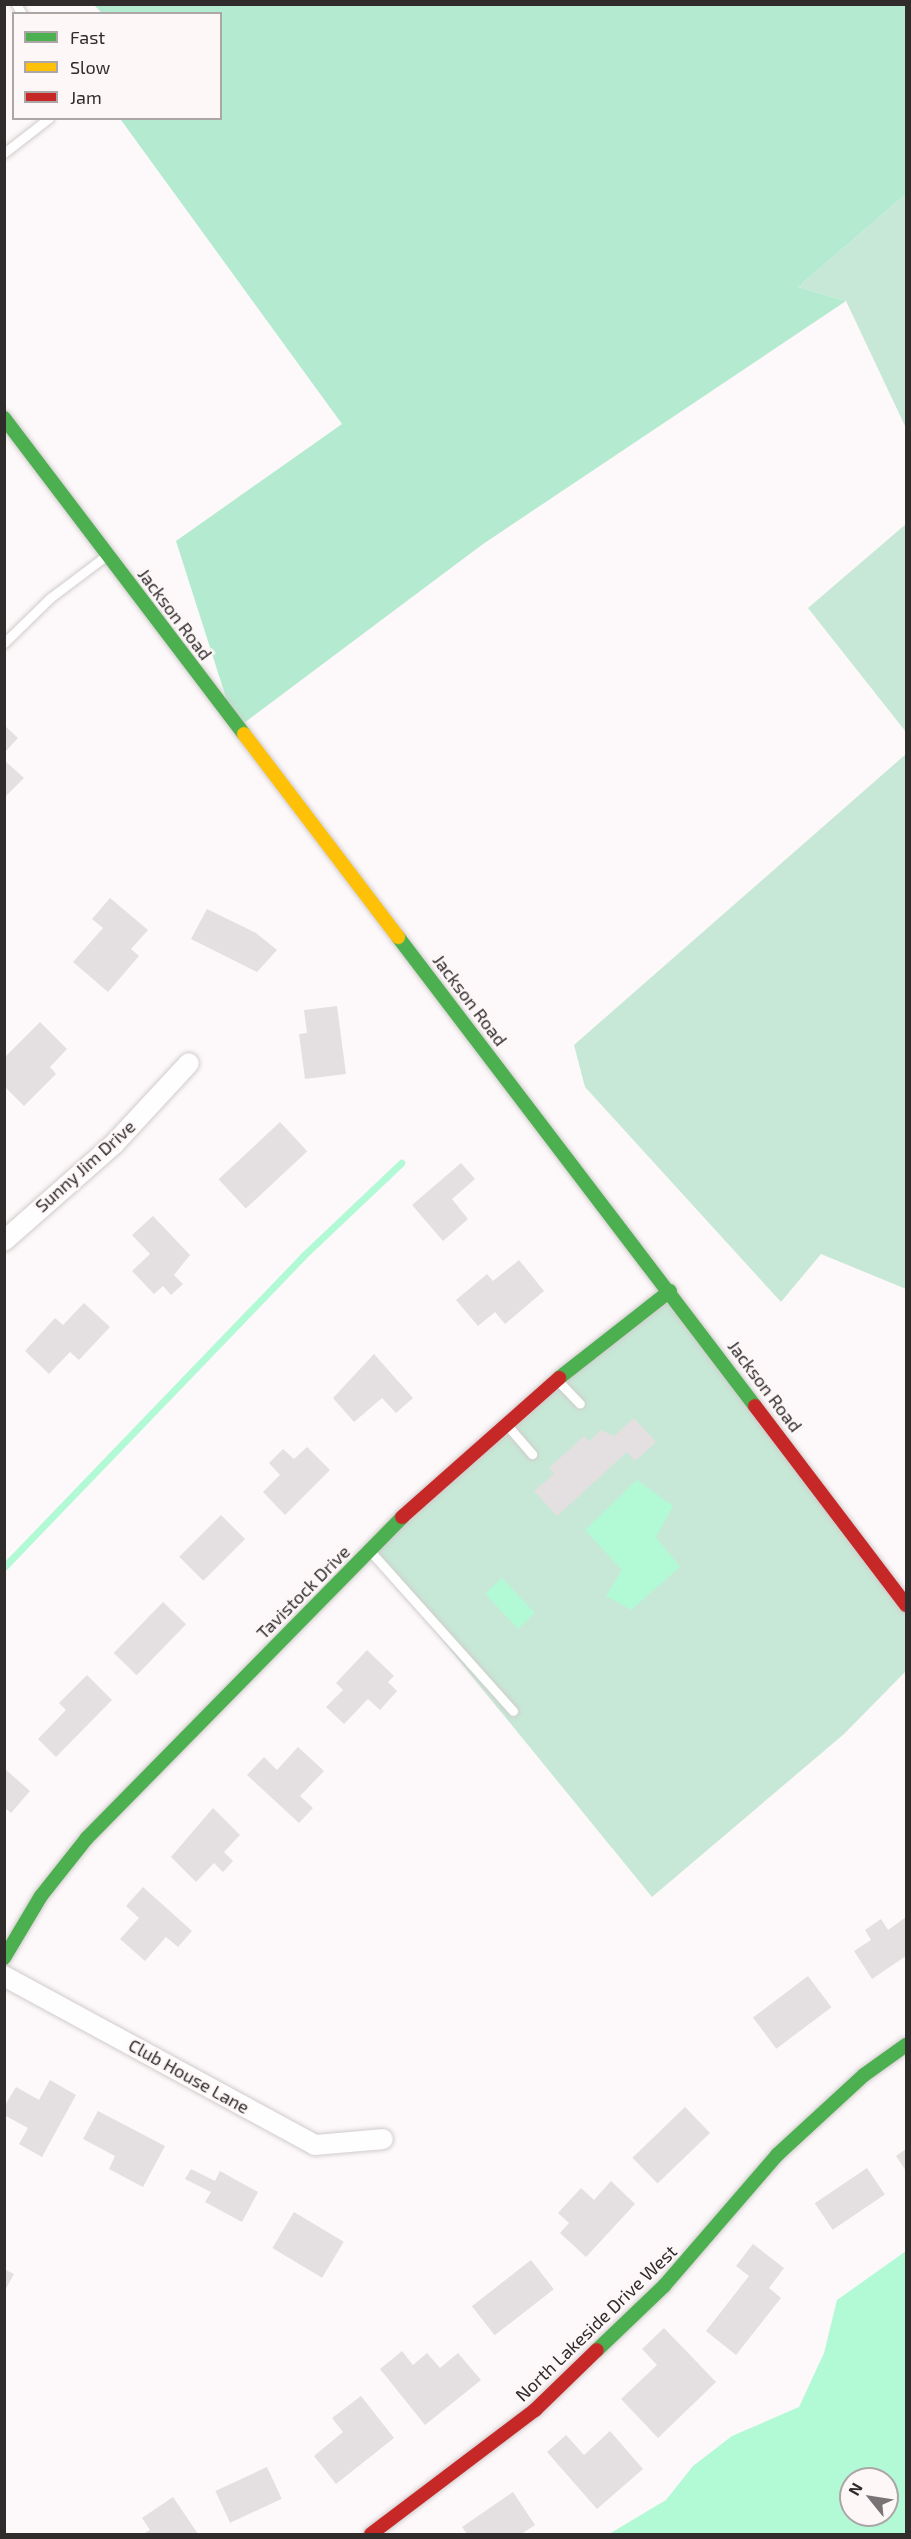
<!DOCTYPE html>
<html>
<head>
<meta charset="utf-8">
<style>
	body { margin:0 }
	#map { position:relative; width:911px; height:2539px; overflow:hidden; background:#fdf8f9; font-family:"Exo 2",sans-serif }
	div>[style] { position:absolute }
	.green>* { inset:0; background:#c7e8d6 }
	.forest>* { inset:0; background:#b4ebd0 }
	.water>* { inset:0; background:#b2f9d6; transform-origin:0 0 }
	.stream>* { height:7px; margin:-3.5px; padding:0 3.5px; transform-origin:3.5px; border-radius:3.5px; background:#b2f9d6 }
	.building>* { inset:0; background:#e4dfe0; transform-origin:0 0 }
	.roads { filter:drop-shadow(0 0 2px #d0cccc) drop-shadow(0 0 2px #d0cccc) }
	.lane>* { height:9px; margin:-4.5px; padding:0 4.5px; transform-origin:4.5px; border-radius:4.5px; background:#fffefe }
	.street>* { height:20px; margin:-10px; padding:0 10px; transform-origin:10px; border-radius:10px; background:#fffefe }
	.fast>* { height:14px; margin:-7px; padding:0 7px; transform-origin:7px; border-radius:7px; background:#4caf50 }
	.slow>* { height:14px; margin:-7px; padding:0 7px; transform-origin:7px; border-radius:7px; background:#ffc107 }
	.jam>* { height:14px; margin:-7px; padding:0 7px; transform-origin:7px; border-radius:7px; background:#c62828 }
	span { translate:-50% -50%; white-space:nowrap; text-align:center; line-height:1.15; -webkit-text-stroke:5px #fef7f8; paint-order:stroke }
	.street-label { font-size:18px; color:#302c2c }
	.frame { position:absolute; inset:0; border:6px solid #302c2c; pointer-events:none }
	.legend { position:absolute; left:12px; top:12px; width:210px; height:108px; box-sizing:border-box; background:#fef7f8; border:2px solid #aca6a6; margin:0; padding:8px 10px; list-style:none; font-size:18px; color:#302c2c }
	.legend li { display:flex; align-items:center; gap:12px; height:30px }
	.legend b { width:30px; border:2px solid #aca6a6 }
	.north { position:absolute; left:839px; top:2467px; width:60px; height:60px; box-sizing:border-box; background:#fef7f8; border:2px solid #aca6a6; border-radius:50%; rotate:300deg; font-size:16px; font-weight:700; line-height:24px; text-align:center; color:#302c2c }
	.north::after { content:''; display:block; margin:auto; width:21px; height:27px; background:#787374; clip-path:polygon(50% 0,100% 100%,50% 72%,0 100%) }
</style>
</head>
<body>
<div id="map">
	<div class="green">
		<div style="clip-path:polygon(906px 194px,906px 428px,846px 301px,798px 287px)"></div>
		<div style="clip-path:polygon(906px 524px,906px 732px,808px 608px)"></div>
		<div style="clip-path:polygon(906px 754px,906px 1289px,821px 1254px,781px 1302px,585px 1087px,574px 1045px)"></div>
		<div style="clip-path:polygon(670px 1291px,906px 1604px,906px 1671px,844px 1734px,652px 1897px,369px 1550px)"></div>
	</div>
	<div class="forest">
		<div style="clip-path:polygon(94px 5px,906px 5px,906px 194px,798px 287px,846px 301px,483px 544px,236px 729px,176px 541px,342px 424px,121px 120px,220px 118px,220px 14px,102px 13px)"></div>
	</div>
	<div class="water">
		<div style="clip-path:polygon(637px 1480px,673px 1506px,656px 1537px,680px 1567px,631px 1610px,606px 1596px,622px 1570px,585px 1530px)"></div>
		<div style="left:502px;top:1578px;width:48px;height:23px;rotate:47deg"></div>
		<div style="clip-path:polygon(evenodd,906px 2251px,906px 2534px,609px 2534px,666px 2500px,693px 2466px,732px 2436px,799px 2407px,824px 2353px,837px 2300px,906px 2251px,851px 2479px,887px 2479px,887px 2515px,851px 2515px,851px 2479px)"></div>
	</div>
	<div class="stream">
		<div style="left:4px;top:1567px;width:430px;rotate:-46.1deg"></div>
		<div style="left:302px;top:1257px;width:137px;rotate:-43.5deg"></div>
	</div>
	<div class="building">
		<div style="clip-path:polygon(4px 725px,18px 738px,4px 753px)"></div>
		<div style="clip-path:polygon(4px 760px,24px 778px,4px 798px)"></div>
		<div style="clip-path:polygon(110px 898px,148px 930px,131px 949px,139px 956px,108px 992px,73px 962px,103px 928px,92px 919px)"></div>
		<div style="clip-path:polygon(207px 909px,256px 933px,277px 950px,257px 972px,191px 939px)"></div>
		<div style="clip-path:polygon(337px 1006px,346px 1074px,305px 1079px,299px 1034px,307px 1033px,304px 1010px)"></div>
		<div style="clip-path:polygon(40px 1022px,67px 1049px,50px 1067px,56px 1074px,24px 1106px,4px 1086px,4px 1058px)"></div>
		<div style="left:280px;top:1122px;width:40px;height:84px;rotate:47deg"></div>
		<div style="clip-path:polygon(461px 1163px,475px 1179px,452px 1199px,468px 1219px,443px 1241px,412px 1205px)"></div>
		<div style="clip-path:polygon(153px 1216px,190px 1255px,174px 1275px,183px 1284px,171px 1295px,163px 1286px,154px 1294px,132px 1271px,150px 1254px,132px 1235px)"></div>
		<div style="clip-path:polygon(519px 1260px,544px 1291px,505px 1324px,495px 1312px,478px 1326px,456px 1300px,487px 1274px,493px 1281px)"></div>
		<div style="clip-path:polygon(84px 1303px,110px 1327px,79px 1360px,70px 1352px,49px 1374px,25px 1351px,55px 1318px,63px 1325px)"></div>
		<div style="clip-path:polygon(374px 1354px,413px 1398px,396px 1413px,382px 1398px,354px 1422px,333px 1398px)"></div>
		<div style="clip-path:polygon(634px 1418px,656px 1442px,635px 1461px,627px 1452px,557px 1516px,534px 1491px,554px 1474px,549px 1468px,584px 1436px,589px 1441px,601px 1430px,614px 1436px)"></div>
		<div style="clip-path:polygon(307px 1447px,330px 1470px,285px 1515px,263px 1492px,280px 1475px,269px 1463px,283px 1449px,294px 1459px)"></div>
		<div style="left:221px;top:1515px;width:34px;height:59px;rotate:45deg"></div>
		<div style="left:163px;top:1602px;width:32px;height:71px;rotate:44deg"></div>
		<div style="clip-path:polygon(367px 1650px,394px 1676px,388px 1682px,397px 1691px,380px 1710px,368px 1699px,344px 1724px,326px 1707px,343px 1690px,336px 1683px)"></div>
		<div style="clip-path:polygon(87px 1675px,112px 1700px,56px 1757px,38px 1739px,66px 1710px,59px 1703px)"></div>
		<div style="clip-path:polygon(298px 1747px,324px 1771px,300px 1796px,313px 1808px,299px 1823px,247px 1775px,264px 1757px,277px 1770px)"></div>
		<div style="clip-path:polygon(5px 1769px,30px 1791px,11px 1813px,5px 1808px)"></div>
		<div style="clip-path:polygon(213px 1808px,240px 1835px,224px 1852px,233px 1861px,223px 1872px,214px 1863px,196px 1882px,171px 1857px)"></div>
		<div style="clip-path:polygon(143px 1887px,192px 1931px,178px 1947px,166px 1937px,145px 1961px,120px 1939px,139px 1918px,126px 1906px)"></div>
		<div style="clip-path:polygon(906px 1917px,906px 1956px,872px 1979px,854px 1951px,871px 1940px,865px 1930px,881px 1919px,888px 1930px)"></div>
		<div style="left:808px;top:1976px;width:39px;height:69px;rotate:53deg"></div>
		<div style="clip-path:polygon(50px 2080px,76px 2095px,42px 2157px,19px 2144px,28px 2128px,4px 2115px,4px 2107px,16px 2087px,39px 2100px)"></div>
		<div style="left:685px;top:2107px;width:36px;height:73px;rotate:46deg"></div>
		<div style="clip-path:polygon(98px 2111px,165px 2146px,143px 2187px,109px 2169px,115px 2156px,83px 2139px)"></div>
		<div style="clip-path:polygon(906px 2149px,906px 2171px,896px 2156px)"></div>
		<div style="left:867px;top:2168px;width:32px;height:63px;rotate:56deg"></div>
		<div style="clip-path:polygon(191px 2169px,215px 2181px,220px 2171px,258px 2192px,242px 2222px,205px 2202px,211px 2192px,185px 2179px)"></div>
		<div style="clip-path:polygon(611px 2181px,635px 2204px,586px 2257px,560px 2233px,569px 2223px,558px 2213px,581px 2188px,594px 2200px)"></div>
		<div style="left:294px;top:2212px;width:58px;height:42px;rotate:31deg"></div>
		<div style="clip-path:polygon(753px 2244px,784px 2268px,769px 2288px,781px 2298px,736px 2355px,706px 2331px,749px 2276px,736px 2266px)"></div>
		<div style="left:531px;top:2260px;width:37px;height:75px;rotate:52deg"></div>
		<div style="clip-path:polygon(4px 2269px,14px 2274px,4px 2292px)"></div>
		<div style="clip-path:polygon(664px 2328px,716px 2382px,658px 2438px,621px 2399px,657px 2365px,642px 2349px)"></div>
		<div style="clip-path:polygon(402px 2351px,413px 2365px,427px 2353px,440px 2368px,458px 2353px,481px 2380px,425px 2425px,380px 2369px)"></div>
		<div style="clip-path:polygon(361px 2396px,394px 2438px,336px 2484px,314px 2456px,343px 2432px,332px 2418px)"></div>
		<div style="clip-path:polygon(610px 2431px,643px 2469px,597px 2509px,547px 2452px,566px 2435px,584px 2455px)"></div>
		<div style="left:267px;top:2467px;width:35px;height:57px;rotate:65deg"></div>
		<div style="clip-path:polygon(513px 2492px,535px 2525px,521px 2534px,467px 2534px,462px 2527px)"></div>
		<div style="clip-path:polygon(173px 2497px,198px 2534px,143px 2534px,150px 2530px,142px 2518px)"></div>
	</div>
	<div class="roads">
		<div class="lane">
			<div style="left:16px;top:4px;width:12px;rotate:59deg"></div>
			<div style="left:4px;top:153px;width:57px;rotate:-37.9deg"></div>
			<div style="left:4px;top:643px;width:64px;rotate:-44.4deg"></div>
			<div style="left:50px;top:598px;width:71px;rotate:-37deg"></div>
			<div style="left:559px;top:1382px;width:30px;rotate:46deg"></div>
			<div style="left:506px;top:1424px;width:40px;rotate:49deg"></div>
			<div style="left:371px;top:1552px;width:213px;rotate:48.2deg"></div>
		</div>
		<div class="street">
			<div style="left:4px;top:1241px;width:147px;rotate:-41.4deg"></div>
			<div style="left:114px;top:1144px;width:110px;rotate:-47.2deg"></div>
			<div style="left:4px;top:1976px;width:354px;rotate:28.5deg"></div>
			<div style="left:315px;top:2145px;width:68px;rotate:-5deg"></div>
		</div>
		<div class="fast">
			<div style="left:4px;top:418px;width:397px;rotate:52.8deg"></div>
			<div style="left:398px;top:937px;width:589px;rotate:52.72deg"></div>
			<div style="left:559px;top:1378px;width:141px;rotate:-38.1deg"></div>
			<div style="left:4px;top:1958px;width:72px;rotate:-59.2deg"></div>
			<div style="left:41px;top:1896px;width:74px;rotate:-51.6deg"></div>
			<div style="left:87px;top:1838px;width:450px;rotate:-45.5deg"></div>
			<div style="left:597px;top:2350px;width:93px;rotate:-43.7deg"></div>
			<div style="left:664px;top:2286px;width:173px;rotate:-49.2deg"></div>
			<div style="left:777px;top:2155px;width:118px;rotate:-42.6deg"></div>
			<div style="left:864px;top:2075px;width:52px;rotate:-35.5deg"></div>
		</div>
		<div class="slow">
			<div style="left:244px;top:734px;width:255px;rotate:52.8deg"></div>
		</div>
		<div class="jam">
			<div style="left:755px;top:1406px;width:250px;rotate:52.8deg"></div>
			<div style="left:402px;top:1517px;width:210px;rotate:-41.5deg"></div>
			<div style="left:371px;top:2534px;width:206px;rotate:-37.1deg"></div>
			<div style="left:535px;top:2410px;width:86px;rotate:-44.1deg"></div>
		</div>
	</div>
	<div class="street-label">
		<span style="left:175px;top:614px;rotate:53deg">Jackson Road</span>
		<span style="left:470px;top:1000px;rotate:53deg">Jackson Road</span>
		<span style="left:85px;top:1166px;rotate:-42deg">Sunny Jim Drive</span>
		<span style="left:765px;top:1386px;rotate:53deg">Jackson Road</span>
		<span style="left:303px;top:1592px;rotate:-45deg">Tavistock Drive</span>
		<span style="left:189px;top:2076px;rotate:29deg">Club House Lane</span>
		<span style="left:596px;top:2323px;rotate:-44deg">North Lakeside Drive West</span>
	</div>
	<div class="frame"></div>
	<ul class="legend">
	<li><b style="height:8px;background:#4caf50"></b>Fast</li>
	<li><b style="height:8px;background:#ffc107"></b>Slow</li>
	<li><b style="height:8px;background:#c62828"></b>Jam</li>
	</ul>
	<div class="north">N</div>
</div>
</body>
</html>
